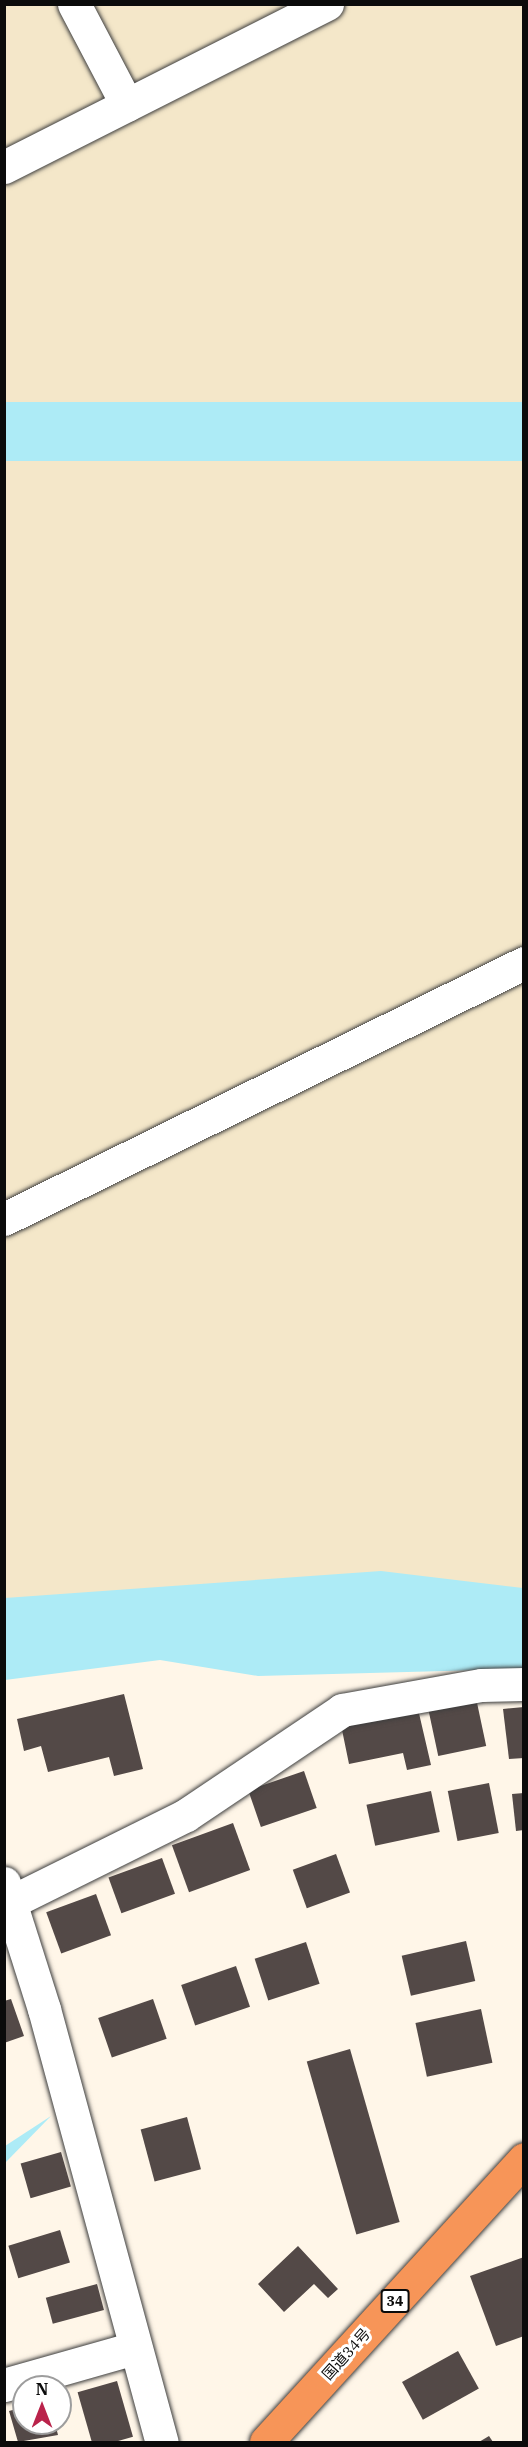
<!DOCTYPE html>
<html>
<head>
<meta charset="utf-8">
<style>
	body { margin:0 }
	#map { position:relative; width:528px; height:2447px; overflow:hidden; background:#fff6e8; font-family:"IBM Plex Serif","Noto Sans JP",serif }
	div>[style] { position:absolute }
	.farmland>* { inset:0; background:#f4e7c9; transform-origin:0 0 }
	.water>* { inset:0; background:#adebf6; transform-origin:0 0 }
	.building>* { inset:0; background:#534947; transform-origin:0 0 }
	.roads { filter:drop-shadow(0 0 2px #3e3e3e) drop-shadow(0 0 2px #3e3e3e) }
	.minor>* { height:33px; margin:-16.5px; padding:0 16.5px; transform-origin:16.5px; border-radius:16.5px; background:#fff }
	.trunk>* { height:33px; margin:-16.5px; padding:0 16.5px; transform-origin:16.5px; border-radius:16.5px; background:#f79558 }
	span { translate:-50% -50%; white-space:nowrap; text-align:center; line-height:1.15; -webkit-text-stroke:6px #fff; paint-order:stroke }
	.shield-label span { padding:2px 4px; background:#fff; border:2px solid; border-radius:4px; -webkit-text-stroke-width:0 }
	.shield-label { font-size:14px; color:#0b0b0b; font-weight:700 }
	.street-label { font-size:15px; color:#0b0b0b }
	.frame { position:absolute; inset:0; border:6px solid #0b0b0b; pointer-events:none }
	.north { position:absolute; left:12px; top:2375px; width:60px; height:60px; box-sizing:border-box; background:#fff; border:2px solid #9d9d9d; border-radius:50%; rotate:0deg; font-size:16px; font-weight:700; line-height:24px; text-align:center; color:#0b0b0b }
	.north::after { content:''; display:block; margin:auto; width:21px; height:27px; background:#ba234b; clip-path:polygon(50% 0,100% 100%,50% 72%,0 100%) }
</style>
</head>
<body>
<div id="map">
	<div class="farmland">
		<div style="left:5px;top:5px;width:518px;height:1647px"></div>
	</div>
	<div class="water">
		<div style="left:523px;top:402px;width:59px;height:577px;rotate:90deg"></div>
		<div style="clip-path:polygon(381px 1571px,523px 1588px,523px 1669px,258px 1676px,160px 1660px,5px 1680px,5px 1598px)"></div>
		<div style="clip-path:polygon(51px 2116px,5px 2163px,5px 2146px)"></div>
	</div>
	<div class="building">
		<div style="clip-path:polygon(124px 1694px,143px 1769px,114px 1776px,109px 1757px,48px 1772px,41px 1746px,24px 1751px,17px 1719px)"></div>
		<div style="left:476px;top:1698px;width:49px;height:49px;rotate:78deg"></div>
		<div style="clip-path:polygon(524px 1707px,524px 1758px,509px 1759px,503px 1709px)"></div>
		<div style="clip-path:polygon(418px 1709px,431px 1765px,407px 1770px,403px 1753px,349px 1764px,341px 1725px)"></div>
		<div style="left:304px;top:1771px;width:39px;height:59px;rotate:71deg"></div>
		<div style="left:489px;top:1783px;width:51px;height:42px;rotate:79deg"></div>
		<div style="left:431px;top:1791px;width:42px;height:66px;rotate:78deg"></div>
		<div style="clip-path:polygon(524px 1793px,524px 1830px,516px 1831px,512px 1794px)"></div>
		<div style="left:233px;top:1823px;width:50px;height:65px;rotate:70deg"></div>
		<div style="left:336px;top:1854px;width:41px;height:46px;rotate:70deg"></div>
		<div style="left:162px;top:1858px;width:38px;height:57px;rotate:70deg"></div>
		<div style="left:96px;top:1894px;width:44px;height:53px;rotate:70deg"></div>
		<div style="left:466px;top:1941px;width:41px;height:66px;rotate:77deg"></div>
		<div style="left:306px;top:1942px;width:44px;height:54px;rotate:72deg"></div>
		<div style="left:236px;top:1966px;width:43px;height:58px;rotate:71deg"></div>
		<div style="clip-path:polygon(11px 1999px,24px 2036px,4px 2043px,4px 2001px)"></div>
		<div style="left:153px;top:1999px;width:42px;height:58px;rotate:71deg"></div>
		<div style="left:481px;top:2009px;width:55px;height:67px;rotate:78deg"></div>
		<div style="left:350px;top:2049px;width:180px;height:45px;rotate:74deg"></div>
		<div style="left:187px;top:2117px;width:54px;height:48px;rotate:75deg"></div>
		<div style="left:61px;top:2152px;width:36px;height:42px;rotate:74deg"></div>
		<div style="left:60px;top:2230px;width:34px;height:54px;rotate:73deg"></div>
		<div style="clip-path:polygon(298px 2246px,338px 2289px,328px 2298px,314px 2284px,284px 2312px,258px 2284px)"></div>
		<div style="clip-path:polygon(524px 2257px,524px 2336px,496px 2346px,470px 2276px)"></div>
		<div style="left:97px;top:2284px;width:27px;height:53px;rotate:75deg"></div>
		<div style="left:458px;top:2351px;width:43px;height:64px;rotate:61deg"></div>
		<div style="left:117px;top:2381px;width:58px;height:41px;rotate:74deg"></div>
		<div style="clip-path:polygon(24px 2407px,24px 2423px,55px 2423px,58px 2435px,18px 2442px,9px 2411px)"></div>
		<div style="clip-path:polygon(489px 2436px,493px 2442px,479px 2442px)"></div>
	</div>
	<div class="roads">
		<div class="minor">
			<div style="left:74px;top:4px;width:114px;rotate:62.3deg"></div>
			<div style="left:4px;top:167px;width:362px;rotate:-26.8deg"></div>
			<div style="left:4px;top:1219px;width:580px;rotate:-26.21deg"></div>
			<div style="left:4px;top:1883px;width:132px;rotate:72.4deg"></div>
			<div style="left:44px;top:2009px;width:449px;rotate:74.8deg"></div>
			<div style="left:11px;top:1902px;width:195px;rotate:-26.4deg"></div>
			<div style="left:186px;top:1815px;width:188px;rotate:-33.9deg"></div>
			<div style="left:342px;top:1710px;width:141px;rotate:-10.2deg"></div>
			<div style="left:481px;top:1685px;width:43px;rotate:-1.3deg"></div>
			<div style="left:4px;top:2385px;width:136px;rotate:-15.8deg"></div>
		</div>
		<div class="trunk">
			<div style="left:266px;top:2442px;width:383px;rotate:-47.6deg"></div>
		</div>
	</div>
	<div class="shield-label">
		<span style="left:395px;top:2301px">34</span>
	</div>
	<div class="street-label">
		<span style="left:346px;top:2354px;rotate:-48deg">国道34号</span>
	</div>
	<div class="frame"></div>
	<div class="north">N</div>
</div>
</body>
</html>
